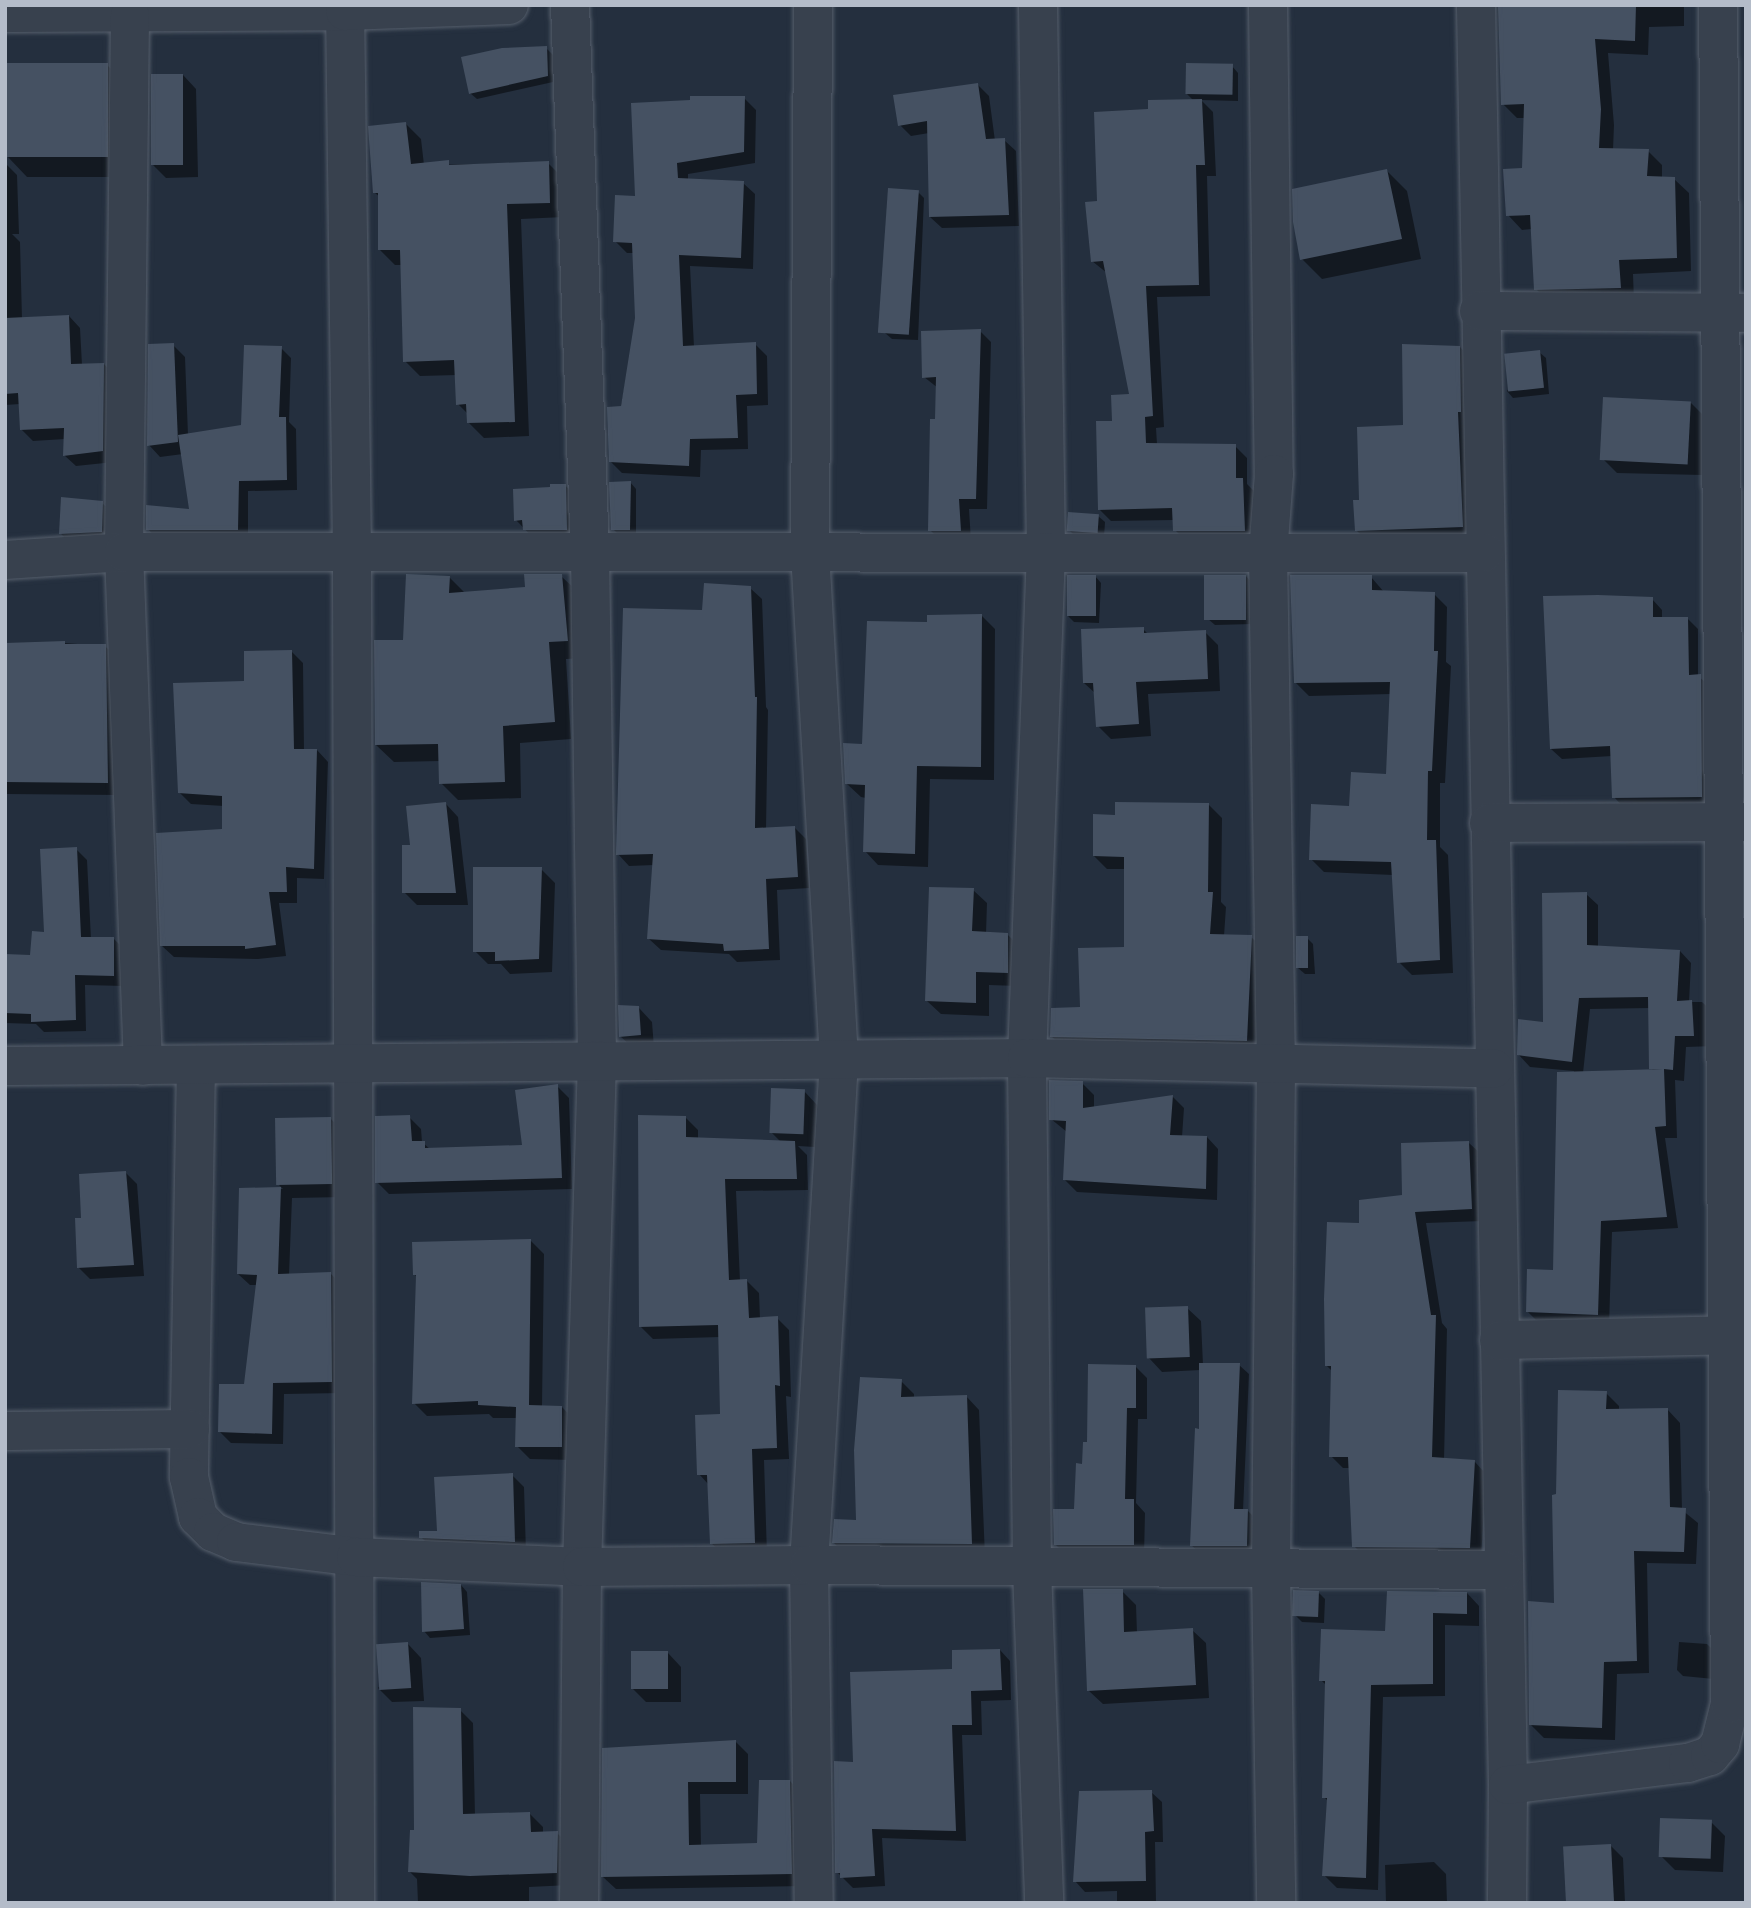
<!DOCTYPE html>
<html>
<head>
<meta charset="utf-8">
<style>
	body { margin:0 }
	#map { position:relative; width:1751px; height:1908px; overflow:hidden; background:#242f3e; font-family:"Titillium Web",sans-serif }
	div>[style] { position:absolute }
	.shadow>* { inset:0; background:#0007 }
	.building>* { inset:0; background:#455162; transform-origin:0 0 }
	.roads { filter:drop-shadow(0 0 2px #565f6c) drop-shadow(0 0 2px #565f6c) }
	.minor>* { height:38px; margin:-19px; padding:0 19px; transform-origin:19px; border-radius:19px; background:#38414e }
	span { translate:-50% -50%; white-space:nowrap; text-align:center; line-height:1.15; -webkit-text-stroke:5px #1d2633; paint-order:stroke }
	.frame { position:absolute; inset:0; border:7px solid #b4bcc9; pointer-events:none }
</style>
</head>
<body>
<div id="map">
	<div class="shadow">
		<div style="clip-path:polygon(1499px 5px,1684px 5px,1684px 26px,1649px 27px,1648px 55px,1608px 53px,1614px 125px,1613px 150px,1648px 151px,1662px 165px,1662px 178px,1674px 179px,1689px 193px,1691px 271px,1633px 274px,1634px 302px,1550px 303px,1536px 289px,1532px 229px,1522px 230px,1508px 215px,1524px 169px,1525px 118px,1517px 118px,1503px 104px)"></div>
		<div style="clip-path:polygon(546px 48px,553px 55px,553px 82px,477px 99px,470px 93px)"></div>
		<div style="clip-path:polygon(107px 65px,128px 86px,126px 177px,27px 177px,7px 156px)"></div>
		<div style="clip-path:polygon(1232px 66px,1238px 73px,1238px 101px,1201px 100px,1213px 112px,1216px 176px,1207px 176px,1210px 296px,1157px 297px,1164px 427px,1156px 428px,1157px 444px,1235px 446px,1247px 458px,1247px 484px,1254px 491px,1256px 542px,1187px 542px,1175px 530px,1174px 520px,1111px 521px,1100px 510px,1114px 423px,1131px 396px,1107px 273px,1092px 261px,1099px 202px,1150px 110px,1194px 101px,1187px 94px)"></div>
		<div style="clip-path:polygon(183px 75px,196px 89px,198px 177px,166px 178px,152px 164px)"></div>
		<div style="clip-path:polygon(978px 85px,989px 96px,995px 141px,1004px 140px,1016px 151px,1019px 226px,942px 228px,930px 217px,929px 133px,911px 136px,900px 125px)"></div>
		<div style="clip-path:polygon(744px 98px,756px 110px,755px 163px,688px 174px,688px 180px,743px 183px,755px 194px,753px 269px,690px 266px,694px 347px,755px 344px,767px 356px,768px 405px,747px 406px,748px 449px,701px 450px,700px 477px,622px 473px,611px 462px,637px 318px,634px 253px,627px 253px,615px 241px,636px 198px)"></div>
		<div style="clip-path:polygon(406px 124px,421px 139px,424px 165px,548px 163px,563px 178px,564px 217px,521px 219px,529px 436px,484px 438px,469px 423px,469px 415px,458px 404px,457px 375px,420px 376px,405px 361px,402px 265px,395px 265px,380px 250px,380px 197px,375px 193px)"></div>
		<div style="clip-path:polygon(5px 163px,17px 175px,19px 234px,12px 234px,20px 242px,22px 319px,69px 316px,80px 328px,82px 365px,104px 364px,115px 376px,114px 462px,76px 466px,64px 455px,65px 439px,33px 441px,21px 429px,20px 404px,5px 405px)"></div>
		<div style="clip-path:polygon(1387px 171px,1407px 191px,1421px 259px,1322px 279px,1302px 259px)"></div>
		<div style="clip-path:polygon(918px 192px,924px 198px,918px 340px,892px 339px,885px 333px)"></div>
		<div style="clip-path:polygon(980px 331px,991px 342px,987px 509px,969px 509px,971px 541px,941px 541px,930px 530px,938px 388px,924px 377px)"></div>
		<div style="clip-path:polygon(173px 345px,185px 357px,188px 435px,243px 427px,281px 348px,291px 358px,289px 422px,296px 429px,297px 490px,248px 491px,248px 540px,158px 540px,148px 529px,192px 511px,183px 454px,160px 457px,149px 445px)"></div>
		<div style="clip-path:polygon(1460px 347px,1473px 361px,1476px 540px,1370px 544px,1356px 530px,1361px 501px,1405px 427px)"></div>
		<div style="clip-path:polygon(1539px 352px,1546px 358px,1549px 394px,1513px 398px,1507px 391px)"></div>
		<div style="clip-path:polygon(1690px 402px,1704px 416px,1702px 475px,1617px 473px,1603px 459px)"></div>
		<div style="clip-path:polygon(630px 482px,636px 489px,636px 535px,619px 535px,613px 529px)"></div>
		<div style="clip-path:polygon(565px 485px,576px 497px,578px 541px,536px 541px,516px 520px,552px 489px)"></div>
		<div style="clip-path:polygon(102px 503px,116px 516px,115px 545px,75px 547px,61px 534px)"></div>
		<div style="clip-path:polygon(1098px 516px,1105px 522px,1104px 537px,1076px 537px,1069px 530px)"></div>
		<div style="clip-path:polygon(561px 576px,579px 593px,584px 658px,566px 659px,571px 739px,520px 743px,521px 798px,458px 800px,441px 783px,440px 761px,394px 762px,376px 745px,404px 641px,449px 577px,466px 594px,527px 589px)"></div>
		<div style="clip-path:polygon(1095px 576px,1101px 583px,1099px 623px,1074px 622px,1067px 615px)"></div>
		<div style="clip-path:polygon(1246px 576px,1252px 583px,1253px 624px,1215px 625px,1208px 619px)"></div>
		<div style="clip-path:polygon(1371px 577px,1384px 592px,1434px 594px,1447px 607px,1446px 662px,1451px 666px,1445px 783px,1440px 783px,1440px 847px,1448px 855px,1453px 973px,1412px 975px,1399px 962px,1393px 875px,1324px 872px,1311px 859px,1350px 807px,1387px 775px,1391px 694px,1309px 696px,1296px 683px)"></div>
		<div style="clip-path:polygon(750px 588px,762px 599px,766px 707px,768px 710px,766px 829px,795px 828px,806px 839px,809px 888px,777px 890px,780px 960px,737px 962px,729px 954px,661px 950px,649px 939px,654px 865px,629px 866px,618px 854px,704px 612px)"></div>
		<div style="clip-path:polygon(1652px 599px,1662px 610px,1662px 619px,1687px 618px,1698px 629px,1698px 676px,1711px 687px,1712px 807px,1624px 808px,1614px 797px,1612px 756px,1562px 759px,1551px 749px)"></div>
		<div style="clip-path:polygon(982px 616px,995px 629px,994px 780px,930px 779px,928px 867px,878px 865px,865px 851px,866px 798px,861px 797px,847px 784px,863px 745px,929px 624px)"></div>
		<div style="clip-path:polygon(1143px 629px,1148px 634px,1205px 632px,1218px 645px,1220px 691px,1148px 694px,1151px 736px,1111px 739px,1098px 726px,1096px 694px,1084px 683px)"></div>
		<div style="clip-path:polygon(5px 641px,9px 645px,64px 643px,105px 646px,118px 659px,121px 795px,5px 794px)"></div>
		<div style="clip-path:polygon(292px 652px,303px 663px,304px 751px,317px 750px,328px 762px,324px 879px,297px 878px,297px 903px,279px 903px,286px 956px,258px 959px,174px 957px,162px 946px,224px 830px,224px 806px,191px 804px,180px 793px,246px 682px)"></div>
		<div style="clip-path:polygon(446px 804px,458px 817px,468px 905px,417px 905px,404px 892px,412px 847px)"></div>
		<div style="clip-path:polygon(1209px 805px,1222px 818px,1221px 902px,1226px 907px,1224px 936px,1251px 937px,1265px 950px,1260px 1054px,1065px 1049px,1051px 1036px,1082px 1009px,1126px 949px,1126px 869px,1107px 869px,1094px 856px,1117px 816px)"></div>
		<div style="clip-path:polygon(76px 849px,87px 860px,91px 939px,114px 939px,125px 950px,124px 986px,85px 985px,86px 1031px,44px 1032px,36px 1024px,5px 1023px,5px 956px,32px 957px,46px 933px)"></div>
		<div style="clip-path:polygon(541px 869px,555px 883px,552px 972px,510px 974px,501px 964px,488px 964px,475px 951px)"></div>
		<div style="clip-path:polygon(973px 890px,987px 903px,986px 934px,1007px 934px,1021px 948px,1021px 986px,989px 985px,989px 1016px,941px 1014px,927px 1001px)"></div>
		<div style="clip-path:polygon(evenodd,1586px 894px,1598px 905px,1598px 947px,1680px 951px,1691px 963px,1689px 1002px,1702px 1002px,1714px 1013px,1714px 1046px,1686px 1047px,1684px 1081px,1675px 1080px,1677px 1138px,1665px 1138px,1678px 1228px,1612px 1232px,1609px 1326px,1539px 1323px,1528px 1312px,1555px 1272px,1574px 1071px,1530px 1067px,1519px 1055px,1545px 1024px,1586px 894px,1650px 1008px,1651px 1068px,1654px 1071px,1583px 1073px,1590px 1009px,1650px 1008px)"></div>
		<div style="clip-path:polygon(1307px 938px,1313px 944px,1315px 974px,1305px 974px,1298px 968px)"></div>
		<div style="clip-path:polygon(639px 1008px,652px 1022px,654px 1048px,634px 1049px,620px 1036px)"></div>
		<div style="clip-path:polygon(1082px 1083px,1094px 1095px,1094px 1108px,1172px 1096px,1184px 1108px,1182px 1137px,1207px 1137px,1218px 1149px,1217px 1200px,1077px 1192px,1065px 1180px,1067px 1132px,1051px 1119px)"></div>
		<div style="clip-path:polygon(557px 1086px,569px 1098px,572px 1189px,389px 1194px,377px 1182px,409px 1117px,421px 1129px,422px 1142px,431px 1150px,524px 1147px)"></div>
		<div style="clip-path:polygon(804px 1091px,817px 1105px,815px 1147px,798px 1146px,807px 1155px,808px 1190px,736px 1191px,740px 1281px,747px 1281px,759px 1293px,760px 1319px,777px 1318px,789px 1330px,791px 1397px,786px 1396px,789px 1459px,764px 1460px,767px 1555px,724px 1555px,711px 1543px,709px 1485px,699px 1474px,722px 1416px,720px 1337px,653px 1339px,641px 1327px,686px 1118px,698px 1130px,698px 1139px,781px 1142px,771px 1132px)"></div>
		<div style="clip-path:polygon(331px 1119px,344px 1133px,344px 1197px,292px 1198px,289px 1275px,330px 1273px,342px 1285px,343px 1393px,284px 1394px,283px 1444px,231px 1443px,220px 1432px,246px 1386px,257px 1285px,250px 1285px,238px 1274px,240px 1190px,283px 1189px,279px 1185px)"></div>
		<div style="clip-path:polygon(1469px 1143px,1481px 1154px,1483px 1221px,1426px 1223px,1442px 1323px,1447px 1329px,1444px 1460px,1475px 1462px,1486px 1474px,1481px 1559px,1366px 1558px,1354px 1546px,1350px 1468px,1343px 1468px,1331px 1456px,1332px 1371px,1326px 1365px,1361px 1225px,1404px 1197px)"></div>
		<div style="clip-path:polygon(126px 1173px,137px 1184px,144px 1276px,90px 1279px,79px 1268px,83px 1220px)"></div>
		<div style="clip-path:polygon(531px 1241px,544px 1254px,542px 1407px,562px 1407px,575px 1421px,574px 1460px,530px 1459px,517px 1446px,517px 1418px,493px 1418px,489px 1414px,427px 1416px,414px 1403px,417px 1277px,415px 1275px)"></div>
		<div style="clip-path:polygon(1187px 1308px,1201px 1321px,1203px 1365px,1239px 1365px,1249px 1374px,1243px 1511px,1248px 1511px,1257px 1520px,1255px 1555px,1201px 1554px,1191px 1545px,1200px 1430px,1200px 1370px,1162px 1372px,1149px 1358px)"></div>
		<div style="clip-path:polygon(1136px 1367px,1147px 1378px,1147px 1419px,1138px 1419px,1136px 1503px,1145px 1513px,1144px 1556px,1067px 1556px,1055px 1544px,1076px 1511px,1088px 1444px)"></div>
		<div style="clip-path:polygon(901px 1381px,914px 1394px,914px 1398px,966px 1396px,979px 1410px,985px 1557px,847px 1556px,834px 1543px,858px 1522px)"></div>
		<div style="clip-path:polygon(1606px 1393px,1619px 1406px,1619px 1411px,1667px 1409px,1680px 1423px,1682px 1510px,1698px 1523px,1696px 1564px,1647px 1563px,1649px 1673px,1617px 1674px,1615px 1740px,1544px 1738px,1531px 1725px,1556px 1605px,1558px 1496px)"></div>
		<div style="clip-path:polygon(512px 1475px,524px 1487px,526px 1553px,433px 1549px,421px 1537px,439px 1533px)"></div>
		<div style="clip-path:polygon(461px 1585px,467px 1592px,470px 1635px,430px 1638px,424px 1631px)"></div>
		<div style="clip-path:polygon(1122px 1591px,1136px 1605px,1137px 1633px,1192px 1630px,1206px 1643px,1209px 1698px,1103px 1704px,1089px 1691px)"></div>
		<div style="clip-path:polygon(1318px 1592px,1325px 1599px,1324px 1623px,1302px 1622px,1295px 1615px)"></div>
		<div style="clip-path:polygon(1467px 1593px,1479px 1606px,1479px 1626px,1445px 1625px,1445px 1696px,1383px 1697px,1378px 1890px,1337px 1888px,1324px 1875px,1328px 1801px,1324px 1797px,1327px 1686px,1321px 1680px,1387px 1633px)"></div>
		<div style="clip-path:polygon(1679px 1642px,1707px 1644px,1713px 1650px,1714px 1679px,1683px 1676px,1677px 1670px)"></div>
		<div style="clip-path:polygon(408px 1644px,421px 1658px,424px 1701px,392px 1702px,378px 1688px)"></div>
		<div style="clip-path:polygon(1000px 1650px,1010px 1661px,1011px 1700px,981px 1701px,982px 1735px,962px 1735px,966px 1841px,882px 1838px,885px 1886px,853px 1888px,837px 1872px,954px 1670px)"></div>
		<div style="clip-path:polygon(668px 1653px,681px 1667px,681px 1702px,646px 1702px,632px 1688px)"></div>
		<div style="clip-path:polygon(460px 1710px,473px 1723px,475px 1816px,530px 1814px,543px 1827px,543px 1834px,557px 1833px,570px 1846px,570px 1885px,529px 1887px,529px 1903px,418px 1903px,417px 1879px,410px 1872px,416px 1832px)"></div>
		<div style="clip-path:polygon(735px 1741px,748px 1754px,748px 1794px,700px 1794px,701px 1846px,759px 1845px,790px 1781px,802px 1794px,804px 1886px,616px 1889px,603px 1877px,604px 1749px)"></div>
		<div style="clip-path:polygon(1151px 1792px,1162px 1802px,1163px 1842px,1155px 1842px,1156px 1903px,1117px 1903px,1117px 1891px,1085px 1892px,1075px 1881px)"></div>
		<div style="clip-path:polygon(1711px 1822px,1725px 1836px,1723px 1872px,1675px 1870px,1661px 1856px)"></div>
		<div style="clip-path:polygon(1611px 1846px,1623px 1858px,1625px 1903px,1567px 1903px)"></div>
		<div style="clip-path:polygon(1434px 1862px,1446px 1874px,1447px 1903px,1386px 1903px,1385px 1865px)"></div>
	</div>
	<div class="building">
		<div style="clip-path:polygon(1498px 5px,1636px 5px,1635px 41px,1595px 39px,1601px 109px,1599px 148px,1649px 149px,1647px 176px,1675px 177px,1677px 258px,1619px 260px,1621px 288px,1534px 290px,1530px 215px,1506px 216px,1503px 169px,1522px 168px,1524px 104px,1501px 105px)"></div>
		<div style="clip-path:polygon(547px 46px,548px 76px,469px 94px,461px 57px,502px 48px)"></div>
		<div style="left:5px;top:63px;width:103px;height:94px"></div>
		<div style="left:1186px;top:63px;width:47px;height:31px;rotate:1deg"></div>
		<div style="left:151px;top:74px;width:32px;height:91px"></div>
		<div style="clip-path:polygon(978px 83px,986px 139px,1005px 138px,1009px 215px,929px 217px,927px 121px,898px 126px,893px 95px)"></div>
		<div style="clip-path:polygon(690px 96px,745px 96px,744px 152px,677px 163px,678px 178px,744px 181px,741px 258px,679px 255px,683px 346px,756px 342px,757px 394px,736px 395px,738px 438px,690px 439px,689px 466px,609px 462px,607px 407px,621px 406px,635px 318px,632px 243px,613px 242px,615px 195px,635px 196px,631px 103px,690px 100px)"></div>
		<div style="clip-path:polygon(1202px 99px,1205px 165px,1196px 165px,1199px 285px,1146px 286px,1153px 416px,1145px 417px,1146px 443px,1236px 444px,1236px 478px,1243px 478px,1245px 531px,1173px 531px,1172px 508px,1098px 510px,1096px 421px,1112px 421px,1111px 395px,1129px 394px,1103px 261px,1091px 262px,1085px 202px,1097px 201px,1094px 112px,1148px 109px,1148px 100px)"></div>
		<div style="clip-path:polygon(406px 122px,411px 164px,449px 160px,449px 165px,549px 161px,550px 203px,507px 204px,515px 422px,467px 423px,466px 404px,456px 405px,454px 360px,403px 362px,400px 250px,378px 250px,378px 193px,373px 193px,368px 126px)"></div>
		<div style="clip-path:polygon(1387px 169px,1402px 239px,1300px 260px,1293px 222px,1292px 189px)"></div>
		<div style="left:888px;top:188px;width:31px;height:145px;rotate:4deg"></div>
		<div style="clip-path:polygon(69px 315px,71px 364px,104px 363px,103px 451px,63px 456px,64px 428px,20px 430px,18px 393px,5px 394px,5px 318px)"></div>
		<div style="clip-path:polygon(981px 329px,976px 499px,959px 499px,961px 531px,928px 531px,930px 419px,935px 419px,936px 377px,922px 378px,921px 331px)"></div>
		<div style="clip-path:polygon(174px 343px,178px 442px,147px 446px,148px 344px)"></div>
		<div style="clip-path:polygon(1402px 344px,1460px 346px,1461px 412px,1458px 412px,1463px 527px,1355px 531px,1353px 500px,1359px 500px,1357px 427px,1403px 425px)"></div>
		<div style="clip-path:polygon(244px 345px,282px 346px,279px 417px,286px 417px,287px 480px,239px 481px,238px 530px,146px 530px,146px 505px,189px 509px,178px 435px,241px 425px)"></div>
		<div style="left:1540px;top:350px;width:38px;height:36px;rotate:84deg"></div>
		<div style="left:1603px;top:397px;width:88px;height:63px;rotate:3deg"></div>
		<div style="clip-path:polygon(631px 481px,630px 530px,611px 530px,609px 482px)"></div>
		<div style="clip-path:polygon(550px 484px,566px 484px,567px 530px,523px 530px,522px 520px,514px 521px,513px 489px,550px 487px)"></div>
		<div style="clip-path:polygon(61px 497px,103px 501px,102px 532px,59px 534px)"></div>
		<div style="left:1068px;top:512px;width:31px;height:19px;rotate:4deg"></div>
		<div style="clip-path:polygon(406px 574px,450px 576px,449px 593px,525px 587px,524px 574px,562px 574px,568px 641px,549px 642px,555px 722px,503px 726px,505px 782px,439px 784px,438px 744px,375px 745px,374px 640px,403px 640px)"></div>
		<div style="left:1067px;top:575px;width:29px;height:41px"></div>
		<div style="left:1204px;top:575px;width:42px;height:45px"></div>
		<div style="clip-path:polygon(1290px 575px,1372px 575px,1372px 590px,1435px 592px,1434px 651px,1438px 651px,1432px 771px,1428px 771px,1427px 840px,1436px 840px,1440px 960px,1397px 963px,1391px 862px,1309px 860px,1311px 804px,1349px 806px,1351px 772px,1386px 774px,1390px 682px,1294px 683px)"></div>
		<div style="clip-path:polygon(704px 583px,751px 586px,755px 697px,757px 697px,755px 828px,795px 826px,798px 877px,766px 879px,769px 949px,724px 951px,723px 944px,647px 939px,653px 854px,616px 855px,623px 608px,702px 610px)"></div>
		<div style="clip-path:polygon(1598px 595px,1653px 597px,1653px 617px,1688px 617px,1689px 675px,1701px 674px,1702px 797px,1612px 798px,1610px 746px,1550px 749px,1543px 596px)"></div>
		<div style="clip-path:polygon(982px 614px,981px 767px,917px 766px,915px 854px,863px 852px,865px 785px,845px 784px,843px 743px,862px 744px,867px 621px,927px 622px,927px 615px)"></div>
		<div style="clip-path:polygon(1144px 627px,1144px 633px,1206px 630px,1208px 679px,1136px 682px,1139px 724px,1096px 727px,1093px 683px,1083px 683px,1081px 629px)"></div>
		<div style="clip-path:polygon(65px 641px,65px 644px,106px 644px,108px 783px,5px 782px,5px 643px)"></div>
		<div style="clip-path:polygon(292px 650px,294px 749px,317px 749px,314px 869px,286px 867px,287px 892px,269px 892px,276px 945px,245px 949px,245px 946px,160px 946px,156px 833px,222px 829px,222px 796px,178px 793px,173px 683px,244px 681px,244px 651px)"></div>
		<div style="clip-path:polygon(446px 802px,456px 893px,402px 893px,402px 845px,410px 845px,406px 806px)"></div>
		<div style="clip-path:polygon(1115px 802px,1209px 803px,1208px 892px,1213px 892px,1210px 934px,1252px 935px,1247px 1041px,1050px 1037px,1051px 1008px,1080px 1007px,1078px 948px,1124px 947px,1124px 857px,1093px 856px,1093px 814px,1115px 815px)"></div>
		<div style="clip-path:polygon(77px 847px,81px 937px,114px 937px,114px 976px,75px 975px,76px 1020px,31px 1022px,31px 1014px,5px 1013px,5px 954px,30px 955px,32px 931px,44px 932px,40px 849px)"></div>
		<div style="clip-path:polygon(473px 867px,542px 867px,539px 959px,495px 961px,495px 952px,473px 952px)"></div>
		<div style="clip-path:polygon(929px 887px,974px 888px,972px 931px,1008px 933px,1008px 973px,976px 972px,976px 1003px,925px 1001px)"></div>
		<div style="clip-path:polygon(1587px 892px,1587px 945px,1680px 950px,1677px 1001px,1692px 1000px,1694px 1036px,1675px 1036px,1673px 1070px,1664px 1069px,1666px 1126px,1655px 1127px,1667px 1217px,1601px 1221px,1598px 1315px,1526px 1312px,1527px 1269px,1553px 1270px,1557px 1072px,1663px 1069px,1649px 1069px,1648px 997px,1579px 998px,1572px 1062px,1517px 1055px,1518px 1019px,1543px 1022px,1542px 893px)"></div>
		<div style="left:1296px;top:936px;width:12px;height:32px"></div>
		<div style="clip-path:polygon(618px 1005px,639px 1006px,641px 1035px,619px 1037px)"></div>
		<div style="clip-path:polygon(1049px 1080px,1083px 1081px,1083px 1108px,1173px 1095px,1170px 1135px,1207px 1136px,1206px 1189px,1063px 1180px,1066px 1121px,1049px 1120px)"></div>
		<div style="clip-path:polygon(558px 1084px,562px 1178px,375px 1183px,375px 1116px,410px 1115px,412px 1141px,425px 1141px,425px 1148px,522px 1145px,515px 1090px)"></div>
		<div style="left:771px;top:1088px;width:34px;height:45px;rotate:2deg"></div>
		<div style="clip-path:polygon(638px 1115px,686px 1116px,686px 1137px,795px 1141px,797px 1179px,725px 1179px,729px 1280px,747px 1279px,749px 1318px,778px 1316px,780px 1386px,775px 1385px,777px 1448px,752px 1449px,755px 1543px,710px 1544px,707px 1475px,697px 1475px,695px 1415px,720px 1414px,718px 1325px,639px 1327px)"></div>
		<div style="left:331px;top:1117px;width:67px;height:56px;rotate:89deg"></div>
		<div style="clip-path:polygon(1469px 1141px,1472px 1209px,1415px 1212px,1431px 1315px,1436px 1315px,1432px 1457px,1475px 1460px,1470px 1548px,1352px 1547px,1348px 1457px,1329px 1457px,1331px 1366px,1325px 1366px,1324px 1299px,1327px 1222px,1359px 1223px,1359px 1200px,1402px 1195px,1401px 1143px)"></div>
		<div style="clip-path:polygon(126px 1171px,134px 1265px,77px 1268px,75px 1218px,81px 1218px,79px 1174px)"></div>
		<div style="clip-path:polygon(281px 1187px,278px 1274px,331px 1272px,332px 1382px,273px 1383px,272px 1434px,218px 1432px,219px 1384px,244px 1384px,257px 1275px,237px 1274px,239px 1188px)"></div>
		<div style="clip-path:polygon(531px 1239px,529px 1405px,562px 1406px,562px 1447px,515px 1447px,516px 1407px,478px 1405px,478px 1401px,412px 1404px,416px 1275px,413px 1275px,412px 1242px)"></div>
		<div style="left:1188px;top:1306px;width:51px;height:43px;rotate:88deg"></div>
		<div style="clip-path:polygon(1199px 1363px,1240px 1363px,1234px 1509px,1248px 1509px,1247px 1546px,1190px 1546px,1195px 1428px,1199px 1429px)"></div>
		<div style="clip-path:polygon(1088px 1364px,1136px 1365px,1136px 1408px,1127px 1408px,1125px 1499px,1134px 1499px,1134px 1545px,1054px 1545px,1053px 1509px,1074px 1509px,1076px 1463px,1082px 1464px,1083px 1442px,1087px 1442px)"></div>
		<div style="clip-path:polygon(860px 1377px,902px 1379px,901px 1397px,967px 1395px,972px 1544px,832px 1543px,834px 1519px,856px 1520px,854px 1450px)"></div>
		<div style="clip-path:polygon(1558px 1390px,1607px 1391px,1606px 1409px,1668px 1408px,1670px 1507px,1686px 1508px,1684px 1552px,1634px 1551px,1637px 1661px,1604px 1662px,1602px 1728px,1529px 1725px,1528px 1601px,1554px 1603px,1552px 1495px,1556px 1494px)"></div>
		<div style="clip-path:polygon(513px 1473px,515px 1542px,419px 1538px,419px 1531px,437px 1531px,434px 1477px)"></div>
		<div style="clip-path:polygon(421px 1582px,461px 1584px,464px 1629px,422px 1632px)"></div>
		<div style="clip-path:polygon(1083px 1589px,1123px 1589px,1124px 1632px,1193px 1628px,1196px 1685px,1087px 1691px)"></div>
		<div style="left:1293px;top:1590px;width:26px;height:26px;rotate:2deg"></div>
		<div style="clip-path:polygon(1387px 1591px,1467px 1592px,1467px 1614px,1433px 1613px,1433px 1684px,1371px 1685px,1366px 1878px,1322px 1876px,1327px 1798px,1322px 1798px,1325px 1681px,1319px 1681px,1321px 1629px,1385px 1631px)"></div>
		<div style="left:408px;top:1642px;width:46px;height:32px;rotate:86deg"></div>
		<div style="clip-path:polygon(1000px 1649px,1002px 1690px,971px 1691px,972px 1725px,952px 1725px,956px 1831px,872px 1829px,875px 1876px,840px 1878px,840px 1873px,835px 1873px,834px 1761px,853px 1762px,850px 1672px,952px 1669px,952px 1650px)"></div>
		<div style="left:631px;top:1651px;width:37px;height:38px"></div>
		<div style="clip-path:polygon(413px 1707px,461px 1708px,463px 1814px,530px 1812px,531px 1832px,558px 1831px,557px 1873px,470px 1876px,408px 1872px,410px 1830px,414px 1830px)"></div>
		<div style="clip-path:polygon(736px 1740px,736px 1782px,688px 1782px,689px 1845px,757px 1843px,759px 1780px,790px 1780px,792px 1874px,601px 1877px,602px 1748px)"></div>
		<div style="clip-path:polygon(1152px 1790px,1154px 1831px,1145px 1832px,1146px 1881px,1073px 1882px,1079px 1791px)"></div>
		<div style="left:1660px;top:1818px;width:52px;height:39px;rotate:2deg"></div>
		<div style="left:1611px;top:1844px;width:59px;height:48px;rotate:87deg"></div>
	</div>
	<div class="roads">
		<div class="minor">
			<div style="left:345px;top:5px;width:547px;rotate:89.27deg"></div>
			<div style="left:352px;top:552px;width:1351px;rotate:89.87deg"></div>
			<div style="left:570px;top:5px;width:547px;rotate:87.91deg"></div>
			<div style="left:590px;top:552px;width:508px;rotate:89.21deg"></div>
			<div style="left:597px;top:1060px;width:507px;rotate:91.69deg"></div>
			<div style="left:582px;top:1567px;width:336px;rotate:90.5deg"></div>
			<div style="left:813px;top:5px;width:547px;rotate:90.31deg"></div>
			<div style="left:810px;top:552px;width:509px;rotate:86.73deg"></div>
			<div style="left:839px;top:1060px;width:506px;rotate:93.4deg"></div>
			<div style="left:809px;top:1565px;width:338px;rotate:89.2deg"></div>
			<div style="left:1038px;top:5px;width:547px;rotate:89.16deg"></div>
			<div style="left:1046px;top:552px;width:506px;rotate:92.15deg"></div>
			<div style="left:1027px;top:1058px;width:511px;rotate:89.44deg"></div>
			<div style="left:1032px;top:1569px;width:334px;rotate:87.9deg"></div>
			<div style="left:1268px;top:5px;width:469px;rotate:89.3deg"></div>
			<div style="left:1274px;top:474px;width:79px;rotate:94.3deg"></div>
			<div style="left:1268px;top:553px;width:513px;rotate:89.11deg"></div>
			<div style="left:1276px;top:1066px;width:504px;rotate:90.57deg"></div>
			<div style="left:1271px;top:1570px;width:333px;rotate:89.1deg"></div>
			<div style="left:1476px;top:5px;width:1780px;rotate:88.97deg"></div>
			<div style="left:1508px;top:1785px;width:118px;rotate:90.5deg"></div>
			<div style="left:5px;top:13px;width:340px;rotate:-0.3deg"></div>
			<div style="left:345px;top:11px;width:164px;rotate:-2.1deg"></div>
			<div style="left:130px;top:15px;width:537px;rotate:90.64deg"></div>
			<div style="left:124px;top:552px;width:514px;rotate:87.88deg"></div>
			<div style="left:1479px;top:311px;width:267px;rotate:0.4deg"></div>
			<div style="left:5px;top:560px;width:119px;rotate:-3.8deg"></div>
			<div style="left:124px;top:552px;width:1360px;rotate:0.04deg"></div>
			<div style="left:1489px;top:823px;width:257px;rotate:-0.2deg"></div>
			<div style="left:196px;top:1065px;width:412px;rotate:91deg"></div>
			<div style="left:189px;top:1477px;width:41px;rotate:77.3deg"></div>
			<div style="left:198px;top:1517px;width:21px;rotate:45deg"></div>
			<div style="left:213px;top:1532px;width:25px;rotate:23deg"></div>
			<div style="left:236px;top:1542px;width:121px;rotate:7.1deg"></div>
			<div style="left:356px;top:1557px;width:226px;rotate:2.5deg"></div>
			<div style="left:582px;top:1567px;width:227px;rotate:-0.5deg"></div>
			<div style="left:809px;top:1565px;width:695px;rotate:0.41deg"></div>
			<div style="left:5px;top:1066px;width:1022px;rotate:-0.45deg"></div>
			<div style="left:1027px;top:1058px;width:467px;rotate:1.3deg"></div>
			<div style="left:1499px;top:1340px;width:247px;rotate:-1.2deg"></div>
			<div style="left:5px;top:1431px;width:185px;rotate:-0.6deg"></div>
			<div style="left:1508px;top:1785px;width:181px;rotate:-7deg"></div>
			<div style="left:1688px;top:1763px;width:23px;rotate:-18deg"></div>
			<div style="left:1710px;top:1756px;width:16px;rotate:-50deg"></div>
			<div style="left:1720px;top:1744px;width:41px;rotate:-76deg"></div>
			<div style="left:1730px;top:1704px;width:1699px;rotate:-90.4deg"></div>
		</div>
	</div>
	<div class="frame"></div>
</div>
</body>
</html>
